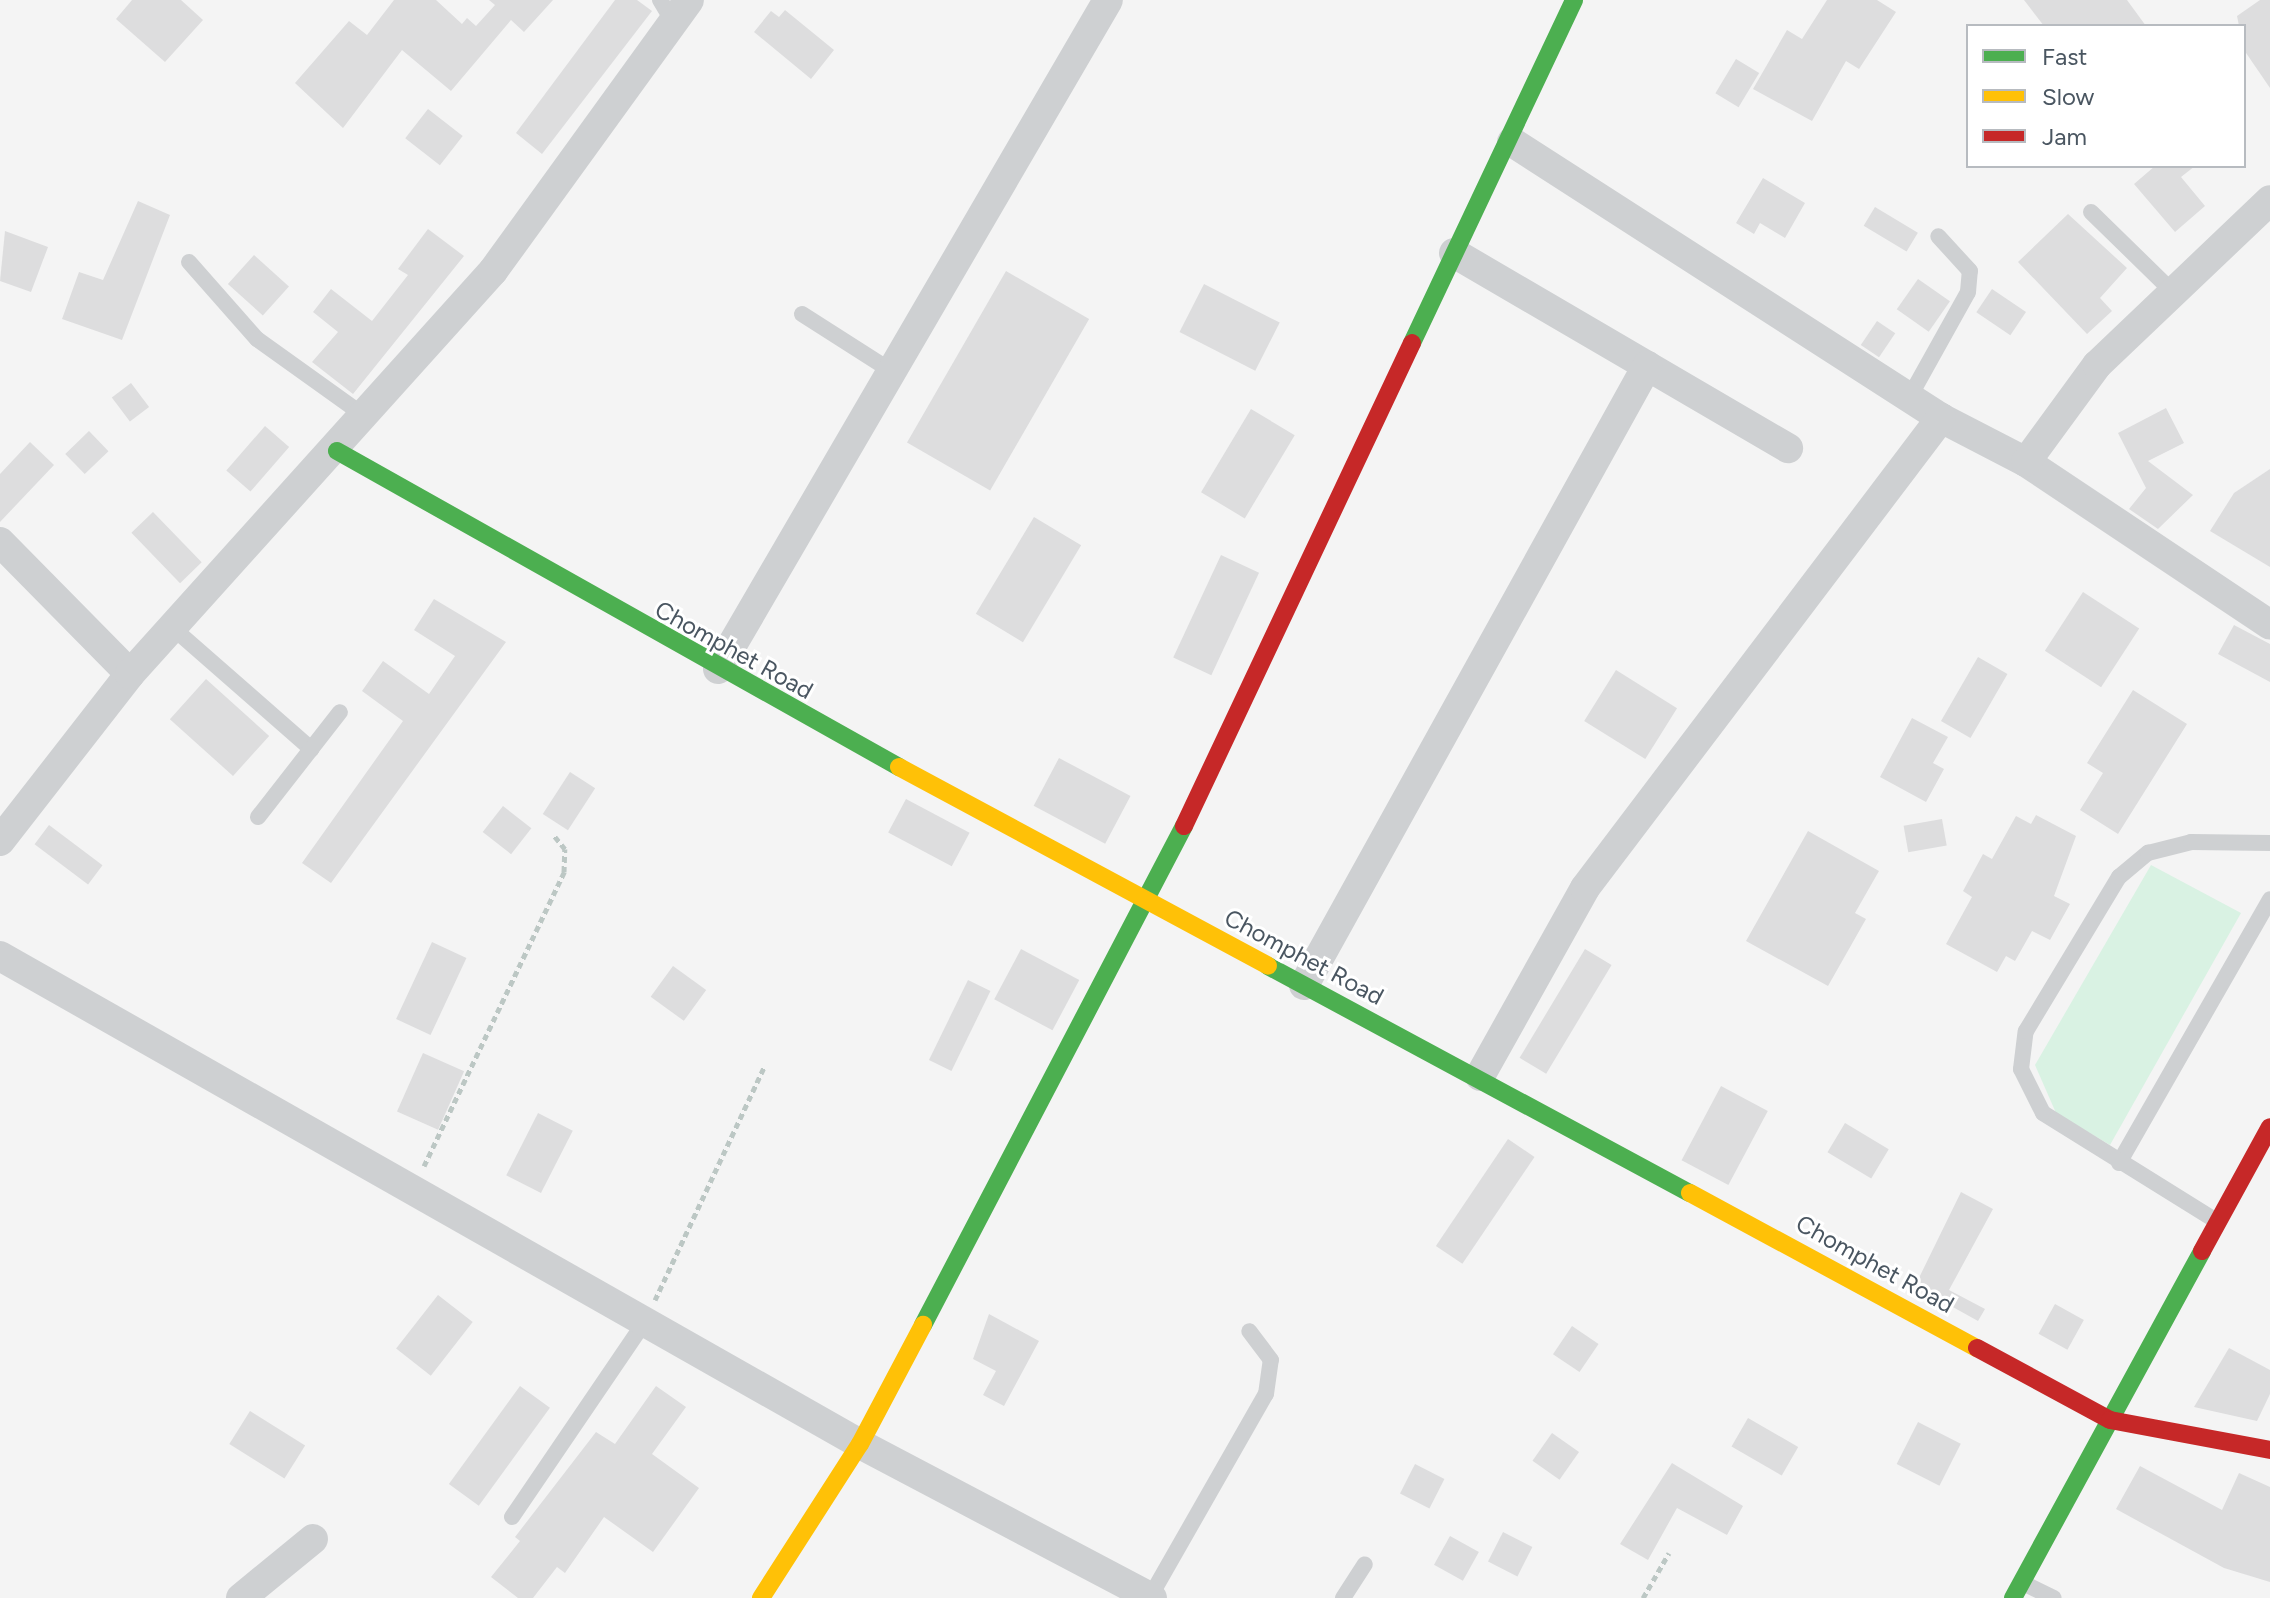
<!DOCTYPE html>
<html>
<head>
<meta charset="utf-8">
<style>
	body { margin:0 }
	#map { position:relative; width:2270px; height:1598px; overflow:hidden; background:#f4f4f4; font-family:Figtree,sans-serif }
	div>[style] { position:absolute }
	.green>* { inset:0; background:#d9f2e3 }
	.building>* { inset:0; background:#ddddde; transform-origin:0 0 }
	.path>* { height:5px; margin-top:-2.5px; transform-origin:0; background:repeating-linear-gradient(90deg,#bcc7c4 0 6px,transparent 0 10px) }
	.lane>* { height:16px; margin:-8px; padding:0 8px; transform-origin:8px; border-radius:8px; background:#ced0d2 }
	.street>* { height:30px; margin:-15px; padding:0 15px; transform-origin:15px; border-radius:15px; background:#ced0d2 }
	.fast>* { height:18px; margin:-9px; padding:0 9px; transform-origin:9px; border-radius:9px; background:#4caf50 }
	.slow>* { height:18px; margin:-9px; padding:0 9px; transform-origin:9px; border-radius:9px; background:#ffc107 }
	.jam>* { height:18px; margin:-9px; padding:0 9px; transform-origin:9px; border-radius:9px; background:#c62828 }
	span { translate:-50% -50%; white-space:nowrap; text-align:center; line-height:1.15; -webkit-text-stroke:6px #fff; paint-order:stroke }
	.street-label { font-size:24px; color:#4a5661 }
	.legend { position:absolute; left:1966px; top:24px; width:280px; height:144px; box-sizing:border-box; background:#fff; border:2px solid #b7bbc0; margin:0; padding:10px 14px; list-style:none; font-size:24px; color:#4a5661 }
	.legend li { display:flex; align-items:center; gap:16px; height:40px }
	.legend b { width:40px; border:2px solid #b7bbc0 }
</style>
</head>
<body>
<div id="map">
	<div class="green">
		<div style="clip-path:polygon(2151px 865px,2241px 913px,2110px 1145px,2056px 1113px,2035px 1065px)"></div>
	</div>
	<div class="building">
		<div style="clip-path:polygon(132px 0,181px 0,203px 20px,165px 62px,116px 19px)"></div>
		<div style="clip-path:polygon(394px 0,436px 0,462px 24px,467px 18px,476px 26px,495px 5px,489px 0,553px 0,524px 32px,511px 20px,451px 91px,402px 50px,343px 128px,295px 83px,349px 21px,367px 35px)"></div>
		<div style="clip-path:polygon(615px 0,637px 0,652px 11px,542px 154px,516px 133px)"></div>
		<div style="clip-path:polygon(1827px 0,1877px 0,1896px 12px,1859px 69px,1846px 61px,1812px 121px,1753px 89px,1787px 30px,1802px 39px)"></div>
		<div style="clip-path:polygon(2024px 0,2127px 0,2146px 26px,2044px 26px)"></div>
		<div style="clip-path:polygon(2260px 0,2270px 0,2270px 88px,2244px 50px,2237px 16px)"></div>
		<div style="clip-path:polygon(785px 10px,834px 50px,811px 79px,754px 32px,771px 11px,779px 17px)"></div>
		<div style="left:1736px;top:59px;width:27px;height:40px;rotate:31deg"></div>
		<div style="left:428px;top:109px;width:44px;height:37px;rotate:38deg"></div>
		<div style="clip-path:polygon(2155px 166px,2195px 166px,2181px 177px,2205px 206px,2175px 232px,2134px 184px)"></div>
		<div style="clip-path:polygon(1763px 178px,1805px 203px,1785px 238px,1760px 223px,1754px 234px,1736px 223px)"></div>
		<div style="clip-path:polygon(138px 201px,170px 215px,122px 340px,62px 319px,79px 272px,103px 280px)"></div>
		<div style="left:1875px;top:207px;width:50px;height:22px;rotate:31deg"></div>
		<div style="clip-path:polygon(2068px 214px,2127px 268px,2100px 298px,2112px 311px,2087px 334px,2018px 262px)"></div>
		<div style="clip-path:polygon(428px 229px,464px 256px,353px 394px,312px 362px,338px 332px,313px 312px,331px 289px,372px 321px,408px 275px,398px 269px)"></div>
		<div style="clip-path:polygon(5px 231px,48px 247px,31px 292px,0 281px)"></div>
		<div style="left:254px;top:255px;width:47px;height:39px;rotate:42deg"></div>
		<div style="left:1006px;top:271px;width:96px;height:198px;rotate:30deg"></div>
		<div style="left:1918px;top:279px;width:39px;height:37px;rotate:35deg"></div>
		<div style="left:1204px;top:284px;width:85px;height:54px;rotate:27deg"></div>
		<div style="left:1992px;top:289px;width:41px;height:28px;rotate:34deg"></div>
		<div style="left:1877px;top:321px;width:22px;height:29px;rotate:34deg"></div>
		<div style="left:131px;top:383px;width:30px;height:24px;rotate:53deg"></div>
		<div style="clip-path:polygon(2166px 408px,2184px 443px,2148px 461px,2193px 495px,2158px 529px,2129px 509px,2146px 488px,2118px 433px)"></div>
		<div style="left:1251px;top:409px;width:51px;height:97px;rotate:31deg"></div>
		<div style="left:265px;top:426px;width:32px;height:59px;rotate:41deg"></div>
		<div style="left:89px;top:431px;width:28px;height:33px;rotate:46deg"></div>
		<div style="clip-path:polygon(30px 442px,54px 465px,0 522px,0 474px)"></div>
		<div style="clip-path:polygon(2270px 469px,2270px 567px,2210px 531px,2234px 493px)"></div>
		<div style="left:153px;top:512px;width:70px;height:30px;rotate:46deg"></div>
		<div style="left:1034px;top:517px;width:55px;height:113px;rotate:31deg"></div>
		<div style="left:1221px;top:555px;width:42px;height:113px;rotate:25deg"></div>
		<div style="left:2083px;top:592px;width:67px;height:70px;rotate:33deg"></div>
		<div style="clip-path:polygon(434px 599px,506px 642px,331px 883px,302px 863px,403px 721px,362px 691px,383px 661px,429px 694px,455px 656px,414px 630px)"></div>
		<div style="clip-path:polygon(2234px 625px,2270px 644px,2270px 682px,2218px 654px)"></div>
		<div style="left:1978px;top:657px;width:34px;height:74px;rotate:30deg"></div>
		<div style="left:1616px;top:670px;width:72px;height:60px;rotate:32deg"></div>
		<div style="left:206px;top:679px;width:85px;height:54px;rotate:42deg"></div>
		<div style="clip-path:polygon(2133px 690px,2187px 724px,2118px 834px,2080px 810px,2103px 773px,2087px 763px)"></div>
		<div style="clip-path:polygon(1912px 718px,1948px 737px,1933px 763px,1944px 769px,1926px 802px,1880px 777px)"></div>
		<div style="left:1059px;top:758px;width:81px;height:54px;rotate:28deg"></div>
		<div style="left:570px;top:772px;width:30px;height:50px;rotate:33deg"></div>
		<div style="left:906px;top:799px;width:72px;height:38px;rotate:28deg"></div>
		<div style="left:503px;top:806px;width:36px;height:33px;rotate:38deg"></div>
		<div style="clip-path:polygon(2036px 815px,2076px 836px,2054px 896px,2070px 904px,2050px 940px,2032px 931px,2015px 961px,2006px 956px,1997px 972px,1946px 944px,1972px 897px,1963px 891px,1983px 854px,1992px 859px,2016px 816px,2031px 824px)"></div>
		<div style="left:1942px;top:819px;width:27px;height:39px;rotate:80deg"></div>
		<div style="left:49px;top:825px;width:67px;height:24px;rotate:37deg"></div>
		<div style="clip-path:polygon(1808px 831px,1879px 871px,1855px 913px,1866px 919px,1828px 986px,1746px 941px)"></div>
		<div style="left:432px;top:942px;width:38px;height:85px;rotate:25deg"></div>
		<div style="left:1021px;top:949px;width:66px;height:57px;rotate:28deg"></div>
		<div style="left:1585px;top:949px;width:31px;height:127px;rotate:31deg"></div>
		<div style="left:673px;top:966px;width:41px;height:38px;rotate:36deg"></div>
		<div style="left:968px;top:980px;width:25px;height:89px;rotate:26deg"></div>
		<div style="left:423px;top:1053px;width:45px;height:64px;rotate:24deg"></div>
		<div style="left:1721px;top:1086px;width:53px;height:84px;rotate:28deg"></div>
		<div style="left:538px;top:1113px;width:39px;height:70px;rotate:27deg"></div>
		<div style="left:1845px;top:1123px;width:51px;height:34px;rotate:31deg"></div>
		<div style="left:1508px;top:1139px;width:32px;height:129px;rotate:34deg"></div>
		<div style="clip-path:polygon(1961px 1192px,1993px 1209px,1949px 1290px,1985px 1309px,1978px 1321px,1915px 1286px)"></div>
		<div style="left:438px;top:1295px;width:44px;height:68px;rotate:38deg"></div>
		<div style="left:2055px;top:1304px;width:33px;height:34px;rotate:29deg"></div>
		<div style="clip-path:polygon(989px 1314px,1039px 1341px,1004px 1406px,983px 1395px,996px 1371px,973px 1359px)"></div>
		<div style="left:1572px;top:1326px;width:32px;height:34px;rotate:34deg"></div>
		<div style="clip-path:polygon(2229px 1348px,2270px 1370px,2270px 1394px,2257px 1421px,2194px 1407px)"></div>
		<div style="left:520px;top:1386px;width:37px;height:121px;rotate:36deg"></div>
		<div style="clip-path:polygon(656px 1386px,686px 1407px,652px 1454px,699px 1488px,653px 1552px,604px 1517px,565px 1573px,557px 1567px,533px 1598px,518px 1598px,491px 1577px,520px 1541px,515px 1537px,596px 1432px,615px 1444px)"></div>
		<div style="left:250px;top:1411px;width:65px;height:39px;rotate:32deg"></div>
		<div style="left:1748px;top:1418px;width:58px;height:33px;rotate:30deg"></div>
		<div style="left:1918px;top:1422px;width:48px;height:47px;rotate:27deg"></div>
		<div style="left:1552px;top:1433px;width:33px;height:34px;rotate:35deg"></div>
		<div style="clip-path:polygon(1672px 1463px,1743px 1506px,1727px 1535px,1677px 1508px,1648px 1560px,1620px 1544px)"></div>
		<div style="left:1415px;top:1464px;width:33px;height:33px;rotate:27deg"></div>
		<div style="clip-path:polygon(2140px 1466px,2222px 1510px,2239px 1473px,2270px 1487px,2270px 1582px,2224px 1568px,2116px 1509px)"></div>
		<div style="left:1503px;top:1532px;width:33px;height:33px;rotate:27deg"></div>
		<div style="left:1450px;top:1536px;width:33px;height:33px;rotate:29deg"></div>
	</div>
	<div class="path">
		<div style="left:424px;top:1166px;width:326px;rotate:-64.5deg"></div>
		<div style="left:564px;top:872px;width:23px;rotate:-88deg"></div>
		<div style="left:565px;top:849px;width:19px;rotate:-129deg"></div>
		<div style="left:655px;top:1300px;width:259px;rotate:-64.9deg"></div>
		<div style="left:1643px;top:1598px;width:52px;rotate:-60deg"></div>
	</div>
	<div class="lane">
		<div style="left:660px;top:0;width:26px;rotate:59deg"></div>
		<div style="left:2091px;top:212px;width:113px;rotate:44.3deg"></div>
		<div style="left:189px;top:262px;width:103px;rotate:48.6deg"></div>
		<div style="left:257px;top:339px;width:134px;rotate:35.6deg"></div>
		<div style="left:802px;top:314px;width:106px;rotate:32.6deg"></div>
		<div style="left:1909px;top:398px;width:121px;rotate:-60.9deg"></div>
		<div style="left:1968px;top:292px;width:21px;rotate:-85deg"></div>
		<div style="left:1970px;top:271px;width:47px;rotate:-132.4deg"></div>
		<div style="left:173px;top:628px;width:184px;rotate:41.2deg"></div>
		<div style="left:258px;top:817px;width:133px;rotate:-52deg"></div>
		<div style="left:2119px;top:1163px;width:304px;rotate:-60.2deg"></div>
		<div style="left:2218px;top:1222px;width:206px;rotate:-148.1deg"></div>
		<div style="left:2043px;top:1113px;width:49px;rotate:-116.6deg"></div>
		<div style="left:2021px;top:1069px;width:38px;rotate:-83deg"></div>
		<div style="left:2026px;top:1031px;width:180px;rotate:-58.9deg"></div>
		<div style="left:2119px;top:877px;width:38px;rotate:-40deg"></div>
		<div style="left:2148px;top:853px;width:44px;rotate:-14.3deg"></div>
		<div style="left:2191px;top:842px;width:79px;rotate:0.7deg"></div>
		<div style="left:512px;top:1517px;width:238px;rotate:-55.8deg"></div>
		<div style="left:2023px;top:1583px;width:34px;rotate:26deg"></div>
		<div style="left:1150px;top:1597px;width:234px;rotate:-60.3deg"></div>
		<div style="left:1266px;top:1394px;width:34px;rotate:-82deg"></div>
		<div style="left:1271px;top:1360px;width:36px;rotate:-127deg"></div>
		<div style="left:1343px;top:1598px;width:40px;rotate:-57.1deg"></div>
	</div>
	<div class="street">
		<div style="left:1512px;top:142px;width:510px;rotate:32.76deg"></div>
		<div style="left:1941px;top:418px;width:96px;rotate:27.4deg"></div>
		<div style="left:2026px;top:462px;width:293px;rotate:33.7deg"></div>
		<div style="left:1454px;top:253px;width:387px;rotate:30.3deg"></div>
		<div style="left:2026px;top:462px;width:120px;rotate:-53.8deg"></div>
		<div style="left:2097px;top:365px;width:239px;rotate:-43.6deg"></div>
		<div style="left:0;top:542px;width:185px;rotate:45.4deg"></div>
		<div style="left:718px;top:669px;width:774px;rotate:-59.76deg"></div>
		<div style="left:0;top:841px;width:212px;rotate:-52.1deg"></div>
		<div style="left:130px;top:674px;width:542px;rotate:-47.99deg"></div>
		<div style="left:493px;top:271px;width:334px;rotate:-54.1deg"></div>
		<div style="left:0;top:956px;width:989px;rotate:29.57deg"></div>
		<div style="left:860px;top:1444px;width:330px;rotate:27.8deg"></div>
		<div style="left:1304px;top:985px;width:708px;rotate:-61.01deg"></div>
		<div style="left:1480px;top:1076px;width:215px;rotate:-60.8deg"></div>
		<div style="left:1585px;top:888px;width:590px;rotate:-52.86deg"></div>
		<div style="left:241px;top:1598px;width:93px;rotate:-39.3deg"></div>
	</div>
	<div class="fast">
		<div style="left:1412px;top:343px;width:379px;rotate:-64.7deg"></div>
		<div style="left:337px;top:451px;width:645px;rotate:29.35deg"></div>
		<div style="left:1268px;top:966px;width:479px;rotate:28.3deg"></div>
		<div style="left:923px;top:1325px;width:563px;rotate:-62.39deg"></div>
		<div style="left:2013px;top:1598px;width:395px;rotate:-61.4deg"></div>
	</div>
	<div class="slow">
		<div style="left:899px;top:767px;width:419px;rotate:28.3deg"></div>
		<div style="left:1690px;top:1193px;width:326px;rotate:28.4deg"></div>
		<div style="left:761px;top:1598px;width:183px;rotate:-57.3deg"></div>
		<div style="left:860px;top:1444px;width:135px;rotate:-62.1deg"></div>
	</div>
	<div class="jam">
		<div style="left:1184px;top:826px;width:534px;rotate:-64.73deg"></div>
		<div style="left:2202px;top:1251px;width:141px;rotate:-61.3deg"></div>
		<div style="left:1977px;top:1348px;width:151px;rotate:28.4deg"></div>
		<div style="left:2110px;top:1420px;width:163px;rotate:10.6deg"></div>
	</div>
	<div class="street-label">
		<span style="left:734px;top:650px;rotate:29deg">Chomphet Road</span>
		<span style="left:1304px;top:957px;rotate:28deg">Chomphet Road</span>
		<span style="left:1875px;top:1264px;rotate:29deg">Chomphet Road</span>
	</div>
	<ul class="legend">
	<li><b style="height:10px;background:#4caf50"></b>Fast</li>
	<li><b style="height:10px;background:#ffc107"></b>Slow</li>
	<li><b style="height:10px;background:#c62828"></b>Jam</li>
	</ul>
</div>
</body>
</html>
